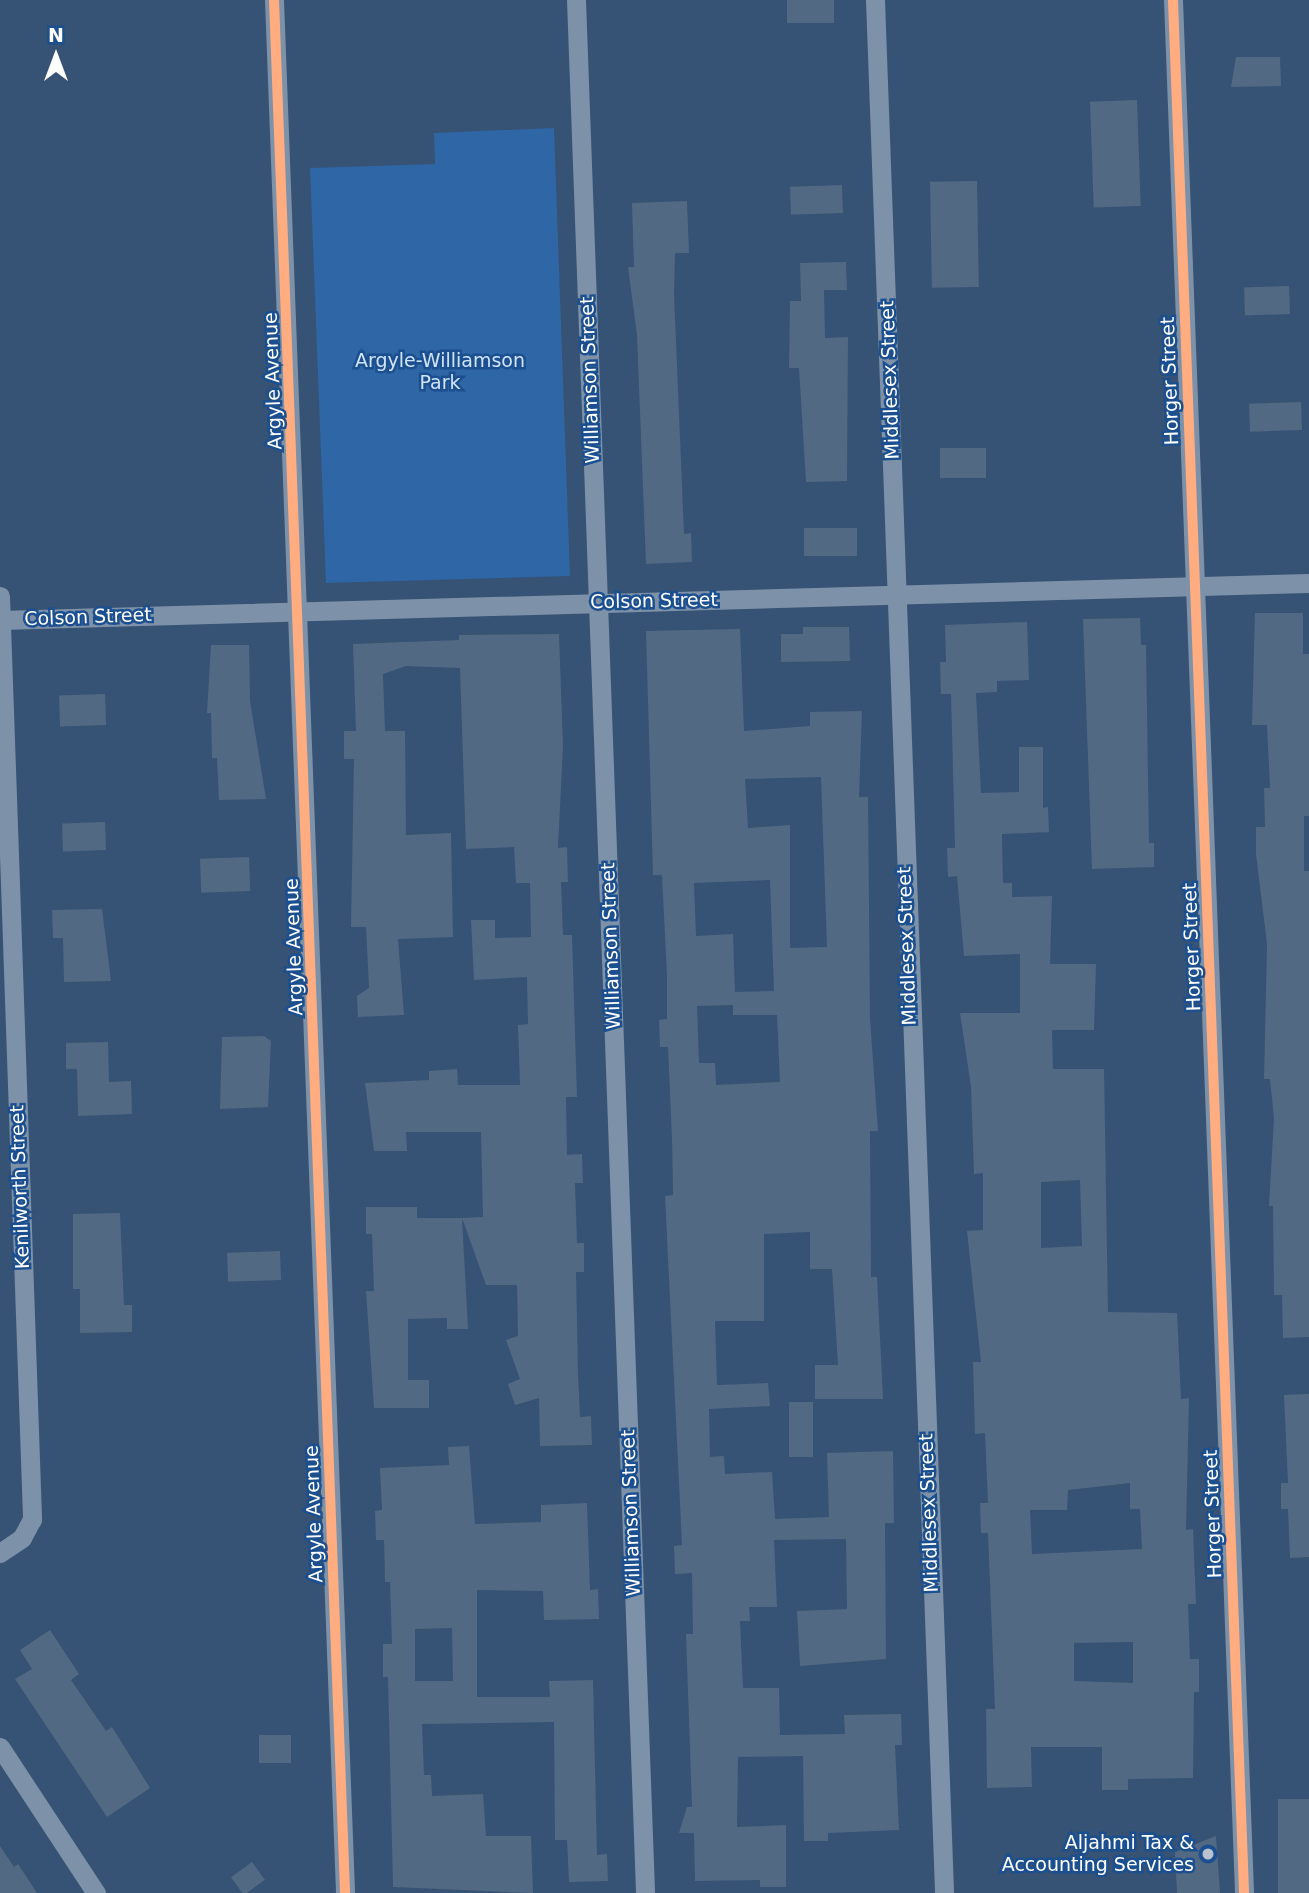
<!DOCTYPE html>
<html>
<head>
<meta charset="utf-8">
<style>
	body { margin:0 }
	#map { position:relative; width:1309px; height:1893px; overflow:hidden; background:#365274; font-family:"DejaVu Sans",sans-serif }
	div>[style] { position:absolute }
	.green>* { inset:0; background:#2f66a5 }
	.building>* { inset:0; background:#526984; transform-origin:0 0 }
	.street>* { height:19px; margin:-9.5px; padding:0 9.5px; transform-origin:9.5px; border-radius:9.5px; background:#7d92a8 }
	.cycleway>* { height:10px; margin:-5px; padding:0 5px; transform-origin:5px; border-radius:5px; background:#ffac80 }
	.dots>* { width:19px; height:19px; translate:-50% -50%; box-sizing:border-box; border:4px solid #1b4f8f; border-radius:50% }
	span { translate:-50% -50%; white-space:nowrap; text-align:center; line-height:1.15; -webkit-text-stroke:5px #1b4f8f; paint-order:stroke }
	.park-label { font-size:19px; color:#cfe3fa }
	.street-label { font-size:19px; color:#fff }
	.poi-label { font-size:19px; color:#fff }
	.right { translate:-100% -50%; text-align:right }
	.north { position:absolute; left:21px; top:21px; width:70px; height:70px; -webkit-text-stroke:5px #1b4f8f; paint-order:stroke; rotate:0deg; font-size:19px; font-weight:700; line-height:28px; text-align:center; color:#fff }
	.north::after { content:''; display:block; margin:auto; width:24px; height:32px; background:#fff; clip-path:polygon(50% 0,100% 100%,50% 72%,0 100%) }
</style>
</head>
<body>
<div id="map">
	<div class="green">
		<div style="clip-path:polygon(554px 128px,570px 576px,326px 583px,310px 168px,435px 164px,434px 133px)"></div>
	</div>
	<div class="building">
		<div style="left:787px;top:0;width:47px;height:23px"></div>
		<div style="clip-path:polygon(1236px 57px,1280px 57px,1281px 86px,1231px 87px)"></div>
		<div style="left:1137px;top:100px;width:106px;height:47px;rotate:88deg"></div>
		<div style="left:977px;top:181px;width:106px;height:47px;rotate:89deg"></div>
		<div style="left:842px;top:185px;width:28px;height:52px;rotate:88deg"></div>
		<div style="clip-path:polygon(687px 201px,689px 253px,675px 253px,674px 294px,684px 534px,691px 533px,692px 562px,646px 564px,637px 335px,628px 267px,634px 267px,632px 203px)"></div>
		<div style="clip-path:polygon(846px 262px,847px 290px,824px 290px,825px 338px,848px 337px,847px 481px,806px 482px,799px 368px,789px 368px,790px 301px,801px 301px,800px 263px)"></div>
		<div style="left:1289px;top:286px;width:28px;height:45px;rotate:88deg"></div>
		<div style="left:1301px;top:402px;width:28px;height:52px;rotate:88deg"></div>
		<div style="left:986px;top:448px;width:30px;height:46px;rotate:90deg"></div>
		<div style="left:857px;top:528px;width:28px;height:53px;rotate:90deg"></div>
		<div style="clip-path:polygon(1255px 613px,1303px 613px,1303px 654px,1309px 654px,1309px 816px,1304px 816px,1304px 871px,1309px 871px,1309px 1337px,1283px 1338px,1282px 1295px,1274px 1295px,1273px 1206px,1269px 1206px,1274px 1118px,1270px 1079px,1264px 1079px,1267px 944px,1256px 854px,1256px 827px,1265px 827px,1264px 788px,1270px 788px,1267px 725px,1252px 725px)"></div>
		<div style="clip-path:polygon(1140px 618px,1141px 645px,1146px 645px,1149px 843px,1154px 843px,1154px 867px,1092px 869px,1083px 619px)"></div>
		<div style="clip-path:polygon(evenodd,1027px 622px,1029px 680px,997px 681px,997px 692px,976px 693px,981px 793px,1019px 792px,1019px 747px,1043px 747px,1043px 808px,1048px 807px,1049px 832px,1002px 834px,1003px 883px,1012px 883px,1012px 897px,1052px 896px,1050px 964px,1096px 964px,1094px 1030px,1052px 1030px,1053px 1069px,1104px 1069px,1108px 1312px,1177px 1313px,1181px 1399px,1189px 1398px,1186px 1530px,1193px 1529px,1196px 1604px,1188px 1604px,1190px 1659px,1199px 1659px,1199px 1692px,1194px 1692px,1193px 1778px,1128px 1779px,1128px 1790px,1102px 1790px,1102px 1747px,1031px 1747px,1032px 1787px,987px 1788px,986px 1709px,995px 1709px,988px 1533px,981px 1533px,980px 1503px,988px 1503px,985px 1433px,975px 1434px,973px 1362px,981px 1362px,967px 1231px,983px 1230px,983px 1173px,974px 1174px,971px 1087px,960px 1013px,1020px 1013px,1020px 954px,964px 956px,957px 876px,948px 877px,947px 848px,955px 848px,951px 694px,941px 694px,940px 662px,946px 662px,945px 625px,1027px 622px,1080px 1180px,1082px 1246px,1041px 1248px,1041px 1182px,1080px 1180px,1027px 622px,1130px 1483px,1130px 1509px,1140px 1509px,1142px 1549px,1032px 1554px,1030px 1510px,1067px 1510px,1068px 1490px,1130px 1483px,1027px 622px,1133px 1642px,1133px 1683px,1074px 1681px,1074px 1643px,1133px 1642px)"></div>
		<div style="clip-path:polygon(803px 627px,849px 627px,850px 661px,781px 662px,781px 634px,803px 634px)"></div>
		<div style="clip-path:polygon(evenodd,740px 629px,744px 731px,810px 726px,810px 712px,862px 711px,859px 797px,868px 797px,870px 1018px,878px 1131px,870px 1131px,871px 1277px,877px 1277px,883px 1399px,815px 1399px,815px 1365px,838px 1365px,832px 1269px,810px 1269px,810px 1232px,764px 1234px,764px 1321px,715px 1321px,717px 1385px,768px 1383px,770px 1406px,709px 1409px,710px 1457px,724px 1456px,725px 1474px,772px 1472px,775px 1519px,829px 1517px,827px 1453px,893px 1451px,894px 1523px,885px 1523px,886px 1659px,800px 1666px,797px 1611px,847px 1609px,846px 1539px,774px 1540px,777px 1607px,749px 1607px,750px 1621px,740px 1621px,743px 1688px,779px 1688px,780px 1735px,845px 1734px,844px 1715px,901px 1714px,902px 1745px,895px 1745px,899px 1830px,828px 1833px,828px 1841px,804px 1841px,803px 1756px,738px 1757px,737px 1827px,786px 1825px,786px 1887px,760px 1887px,760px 1880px,695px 1881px,694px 1833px,679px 1833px,687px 1807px,692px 1807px,686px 1634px,693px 1634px,692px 1573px,675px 1574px,674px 1546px,682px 1545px,665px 1196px,673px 1195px,672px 1138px,668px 1047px,660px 1047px,659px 1020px,667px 1019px,667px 976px,662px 875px,653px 875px,646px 631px,740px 629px,821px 777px,827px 947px,790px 948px,790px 825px,748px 828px,745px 779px,821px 777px,740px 629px,770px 880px,774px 991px,735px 992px,733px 934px,696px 936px,694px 883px,770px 880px,740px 629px,733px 1005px,733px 1015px,777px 1015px,780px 1082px,716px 1085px,715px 1063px,699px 1063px,697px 1006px,733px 1005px)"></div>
		<div style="clip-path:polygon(559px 634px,563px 746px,558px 848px,567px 847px,568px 882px,561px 882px,563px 935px,572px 935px,577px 1097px,566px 1097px,567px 1155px,582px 1154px,583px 1183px,575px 1183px,577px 1243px,584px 1243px,584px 1272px,576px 1272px,578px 1374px,580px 1417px,591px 1416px,592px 1445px,540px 1446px,539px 1398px,515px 1405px,508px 1384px,520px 1379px,506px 1340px,518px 1336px,517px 1285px,486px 1285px,462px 1218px,483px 1217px,481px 1132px,406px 1132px,407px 1151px,374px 1151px,365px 1083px,429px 1080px,429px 1071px,457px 1069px,458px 1085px,520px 1085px,518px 1025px,528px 1024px,527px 977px,474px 980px,471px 920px,495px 920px,495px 938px,531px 937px,530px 883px,516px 883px,514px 847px,466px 849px,460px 668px,406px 666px,383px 674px,385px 731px,405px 731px,406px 835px,451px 833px,453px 937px,398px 939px,404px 1015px,358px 1017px,357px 996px,369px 988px,366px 927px,351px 927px,354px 759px,344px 759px,344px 731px,356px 731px,353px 644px,459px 640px,459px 635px)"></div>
		<div style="clip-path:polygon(211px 645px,249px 645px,250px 701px,266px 799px,219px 800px,217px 758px,212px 758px,211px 713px,207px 713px)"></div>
		<div style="left:105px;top:694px;width:31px;height:46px;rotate:88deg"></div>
		<div style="left:105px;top:822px;width:28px;height:43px;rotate:88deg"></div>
		<div style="left:249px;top:857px;width:34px;height:49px;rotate:88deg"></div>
		<div style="clip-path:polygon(102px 909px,111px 981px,64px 982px,63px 938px,53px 938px,52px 910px)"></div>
		<div style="clip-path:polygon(264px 1036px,271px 1041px,268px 1107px,220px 1109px,222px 1037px)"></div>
		<div style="clip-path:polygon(108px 1042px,109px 1082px,131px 1081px,132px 1114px,78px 1116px,77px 1069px,66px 1069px,66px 1043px)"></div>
		<div style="clip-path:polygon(366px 1207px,417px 1207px,417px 1218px,462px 1218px,468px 1329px,447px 1329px,447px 1318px,408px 1319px,408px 1380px,429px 1380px,429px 1408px,374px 1408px,366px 1291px,374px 1291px,372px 1234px,366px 1234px)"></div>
		<div style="clip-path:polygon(120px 1213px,124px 1305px,132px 1305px,132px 1332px,80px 1333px,80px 1289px,73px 1289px,73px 1214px)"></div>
		<div style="left:280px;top:1251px;width:29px;height:53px;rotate:88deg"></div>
		<div style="clip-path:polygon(1309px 1394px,1309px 1557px,1290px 1558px,1288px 1509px,1281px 1509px,1281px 1483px,1288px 1483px,1284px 1395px)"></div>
		<div style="left:789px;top:1402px;width:24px;height:55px"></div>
		<div style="clip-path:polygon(evenodd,469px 1446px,475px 1524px,541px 1522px,541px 1505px,587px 1503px,590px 1590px,598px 1589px,599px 1619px,544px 1620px,543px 1591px,477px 1590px,477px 1697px,550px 1697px,549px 1681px,593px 1680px,597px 1855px,607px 1854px,608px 1881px,569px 1882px,567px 1840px,555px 1840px,554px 1722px,422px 1724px,424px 1775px,431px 1775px,432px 1796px,483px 1794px,486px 1836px,531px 1836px,533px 1893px,393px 1887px,388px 1677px,383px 1677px,383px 1644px,392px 1644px,390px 1582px,385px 1582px,384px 1540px,376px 1540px,375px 1511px,382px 1510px,380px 1468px,449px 1465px,448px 1447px,469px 1446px,452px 1628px,453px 1681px,415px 1681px,415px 1629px,452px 1628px)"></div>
		<div style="clip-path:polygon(50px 1630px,79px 1674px,71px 1680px,106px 1731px,112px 1727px,150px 1788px,107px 1817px,15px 1679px,32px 1669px,20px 1650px)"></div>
		<div style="left:291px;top:1735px;width:28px;height:32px;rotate:90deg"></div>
		<div style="left:1309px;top:1799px;width:94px;height:31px;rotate:90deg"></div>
		<div style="clip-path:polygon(1216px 1836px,1220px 1893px,1177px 1893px,1175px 1852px)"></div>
		<div style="clip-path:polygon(0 1846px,14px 1867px,18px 1864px,37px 1893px,0 1893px)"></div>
		<div style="left:252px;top:1862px;width:22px;height:26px;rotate:54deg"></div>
	</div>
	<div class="street">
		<div style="left:274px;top:0;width:1894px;rotate:87.85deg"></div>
		<div style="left:576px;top:0;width:1894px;rotate:87.91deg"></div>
		<div style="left:875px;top:0;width:1894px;rotate:87.91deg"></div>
		<div style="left:1173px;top:0;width:1894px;rotate:87.85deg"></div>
		<div style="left:0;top:596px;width:924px;rotate:88.01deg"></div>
		<div style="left:32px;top:1519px;width:21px;rotate:118deg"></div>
		<div style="left:22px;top:1538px;width:27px;rotate:146deg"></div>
		<div style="left:0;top:620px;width:1310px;rotate:-1.62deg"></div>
		<div style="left:0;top:1747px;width:175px;rotate:56.7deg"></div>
	</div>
	<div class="cycleway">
		<div style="left:274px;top:0;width:1894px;rotate:87.85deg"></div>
		<div style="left:1173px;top:0;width:1894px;rotate:87.85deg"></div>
	</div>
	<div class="dots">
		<div style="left:1208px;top:1854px;background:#b9c2ce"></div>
	</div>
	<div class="park-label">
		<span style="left:440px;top:372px">Argyle-Williamson<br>Park</span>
	</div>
	<div class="street-label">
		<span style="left:590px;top:380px;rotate:-92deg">Williamson Street</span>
		<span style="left:890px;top:380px;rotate:-92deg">Middlesex Street</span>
		<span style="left:273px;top:381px;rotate:-92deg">Argyle Avenue</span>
		<span style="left:1170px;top:381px;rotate:-92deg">Horger Street</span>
		<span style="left:654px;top:601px;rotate:-1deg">Colson Street</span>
		<span style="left:88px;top:617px;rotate:-2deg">Colson Street</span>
		<span style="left:611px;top:946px;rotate:-92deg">Williamson Street</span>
		<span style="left:907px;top:946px;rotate:-92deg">Middlesex Street</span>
		<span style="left:294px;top:947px;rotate:-92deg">Argyle Avenue</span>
		<span style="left:1192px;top:947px;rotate:-92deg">Horger Street</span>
		<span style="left:20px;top:1187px;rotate:-92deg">Kenilworth Street</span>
		<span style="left:631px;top:1513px;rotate:-92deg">Williamson Street</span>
		<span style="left:929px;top:1513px;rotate:-92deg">Middlesex Street</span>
		<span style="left:314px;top:1514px;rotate:-92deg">Argyle Avenue</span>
		<span style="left:1213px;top:1514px;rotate:-92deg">Horger Street</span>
	</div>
	<div class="poi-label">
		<span class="right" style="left:1194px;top:1854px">Aljahmi Tax &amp;<br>Accounting Services</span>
	</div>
	<div class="north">N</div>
</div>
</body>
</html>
